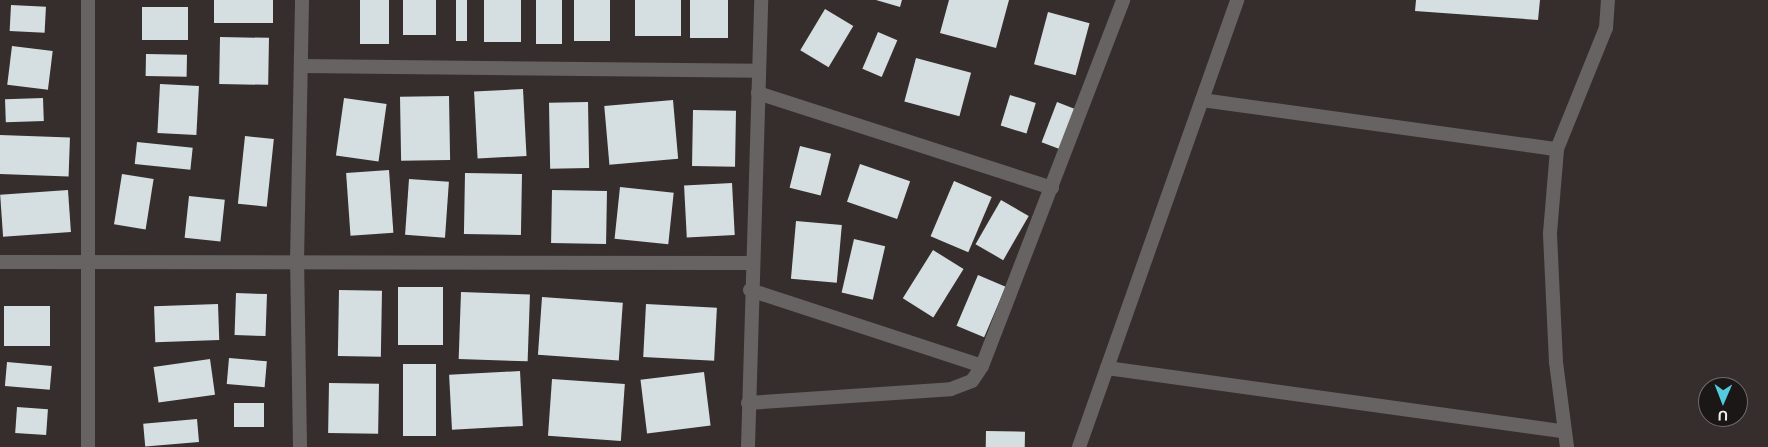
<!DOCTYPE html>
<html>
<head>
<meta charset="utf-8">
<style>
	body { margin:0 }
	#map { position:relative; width:1768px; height:447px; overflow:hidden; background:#352e2d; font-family:Helvetica,sans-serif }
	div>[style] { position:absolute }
	.building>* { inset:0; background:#d5dee0; transform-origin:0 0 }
	.minor>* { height:14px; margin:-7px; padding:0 7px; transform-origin:7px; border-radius:7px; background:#676362 }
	span { translate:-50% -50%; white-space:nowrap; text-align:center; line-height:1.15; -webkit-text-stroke:5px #1b1717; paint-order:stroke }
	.north { position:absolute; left:1698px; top:377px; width:50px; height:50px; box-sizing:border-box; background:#1b1717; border:1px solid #716d6c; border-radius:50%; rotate:181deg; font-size:14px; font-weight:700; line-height:20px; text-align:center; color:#f1edeb }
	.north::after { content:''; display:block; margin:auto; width:18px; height:22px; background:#54cadd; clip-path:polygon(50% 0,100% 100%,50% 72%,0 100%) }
</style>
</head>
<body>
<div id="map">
	<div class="building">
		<div style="left:214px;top:0;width:59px;height:23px"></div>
		<div style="left:360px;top:0;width:29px;height:44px"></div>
		<div style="left:403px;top:0;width:33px;height:35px"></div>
		<div style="left:456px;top:0;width:11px;height:41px"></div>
		<div style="left:484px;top:0;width:37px;height:42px"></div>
		<div style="left:536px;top:0;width:26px;height:44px"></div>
		<div style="left:574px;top:0;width:36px;height:41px"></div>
		<div style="left:635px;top:0;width:46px;height:36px"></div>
		<div style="left:690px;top:0;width:38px;height:38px"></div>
		<div style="clip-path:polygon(876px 0,902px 0,900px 7px)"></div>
		<div style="clip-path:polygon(949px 0,1009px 0,996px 48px,940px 33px)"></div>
		<div style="clip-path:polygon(1416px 0,1540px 0,1538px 20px,1415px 11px)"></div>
		<div style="left:11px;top:5px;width:35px;height:26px;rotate:3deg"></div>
		<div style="left:142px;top:7px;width:46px;height:33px"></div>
		<div style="left:825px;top:9px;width:33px;height:48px;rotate:31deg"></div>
		<div style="left:1048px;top:12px;width:43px;height:54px;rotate:15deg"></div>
		<div style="left:878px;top:32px;width:21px;height:40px;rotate:23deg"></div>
		<div style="left:220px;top:37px;width:49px;height:47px;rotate:1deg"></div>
		<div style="left:12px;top:46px;width:41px;height:39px;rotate:7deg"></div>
		<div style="left:146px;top:54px;width:41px;height:22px;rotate:1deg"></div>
		<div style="left:916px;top:58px;width:57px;height:45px;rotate:15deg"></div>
		<div style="left:160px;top:84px;width:39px;height:49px;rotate:3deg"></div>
		<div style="left:523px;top:89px;width:67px;height:49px;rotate:87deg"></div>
		<div style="left:1010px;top:95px;width:27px;height:32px;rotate:17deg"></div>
		<div style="left:449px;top:96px;width:64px;height:49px;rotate:89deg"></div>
		<div style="left:43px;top:98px;width:23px;height:38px;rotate:88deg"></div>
		<div style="left:344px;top:98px;width:43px;height:58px;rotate:8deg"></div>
		<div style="left:673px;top:100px;width:59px;height:69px;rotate:85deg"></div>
		<div style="left:588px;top:102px;width:66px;height:39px;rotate:89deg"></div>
		<div style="left:1057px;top:102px;width:22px;height:43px;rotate:21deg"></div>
		<div style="left:693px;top:110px;width:43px;height:56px;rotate:1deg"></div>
		<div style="left:0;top:135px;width:70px;height:39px;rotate:2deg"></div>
		<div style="left:245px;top:136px;width:29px;height:68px;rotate:6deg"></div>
		<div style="left:137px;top:142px;width:56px;height:22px;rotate:6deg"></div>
		<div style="left:800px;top:146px;width:32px;height:43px;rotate:14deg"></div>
		<div style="left:860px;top:164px;width:53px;height:40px;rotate:19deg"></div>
		<div style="left:389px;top:170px;width:63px;height:43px;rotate:86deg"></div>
		<div style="left:465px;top:173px;width:57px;height:61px;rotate:1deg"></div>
		<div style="left:122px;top:174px;width:32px;height:51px;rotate:9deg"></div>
		<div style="left:409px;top:179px;width:40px;height:56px;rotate:4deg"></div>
		<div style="left:954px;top:181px;width:41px;height:60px;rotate:23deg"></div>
		<div style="left:732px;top:183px;width:52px;height:48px;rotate:87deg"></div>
		<div style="left:620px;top:187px;width:54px;height:52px;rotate:6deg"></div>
		<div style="left:68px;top:190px;width:42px;height:68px;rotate:86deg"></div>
		<div style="left:552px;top:190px;width:55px;height:53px;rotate:1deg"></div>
		<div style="left:189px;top:196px;width:36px;height:42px;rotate:6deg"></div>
		<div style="left:1001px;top:200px;width:32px;height:51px;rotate:30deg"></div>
		<div style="left:796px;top:221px;width:46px;height:58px;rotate:5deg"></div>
		<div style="left:854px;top:239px;width:32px;height:55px;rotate:13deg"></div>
		<div style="left:933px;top:250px;width:36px;height:57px;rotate:32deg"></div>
		<div style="left:978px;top:275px;width:30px;height:55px;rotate:23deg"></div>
		<div style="left:398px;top:287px;width:45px;height:58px"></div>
		<div style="left:339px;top:290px;width:43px;height:66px;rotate:1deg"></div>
		<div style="left:461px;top:292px;width:69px;height:67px;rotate:2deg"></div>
		<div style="left:236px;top:293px;width:31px;height:42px;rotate:2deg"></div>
		<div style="left:542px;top:297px;width:81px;height:58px;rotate:4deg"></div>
		<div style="left:218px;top:304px;width:36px;height:64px;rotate:88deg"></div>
		<div style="left:646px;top:304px;width:71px;height:53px;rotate:3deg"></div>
		<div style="left:50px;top:306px;width:40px;height:46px;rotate:90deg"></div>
		<div style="left:229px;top:358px;width:38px;height:26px;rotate:5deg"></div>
		<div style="left:210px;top:359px;width:36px;height:57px;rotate:82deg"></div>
		<div style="left:7px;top:362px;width:45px;height:24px;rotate:5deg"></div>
		<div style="left:403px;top:364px;width:33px;height:72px"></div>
		<div style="left:520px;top:371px;width:55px;height:71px;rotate:87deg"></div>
		<div style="left:704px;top:372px;width:54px;height:64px;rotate:83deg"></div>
		<div style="left:552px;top:379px;width:73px;height:57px;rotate:4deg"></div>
		<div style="left:329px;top:383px;width:50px;height:50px;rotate:1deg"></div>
		<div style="left:234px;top:403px;width:30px;height:24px"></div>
		<div style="left:17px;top:407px;width:31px;height:26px;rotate:4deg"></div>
		<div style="left:197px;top:419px;width:23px;height:54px;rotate:85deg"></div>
		<div style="left:986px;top:431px;width:39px;height:16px;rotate:1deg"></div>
	</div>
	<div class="minor">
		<div style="left:301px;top:66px;width:457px;rotate:0.6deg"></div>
		<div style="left:758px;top:93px;width:309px;rotate:17.9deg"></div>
		<div style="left:1202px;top:100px;width:358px;rotate:7.9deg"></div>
		<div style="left:0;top:262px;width:750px;rotate:0.08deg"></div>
		<div style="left:750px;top:290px;width:244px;rotate:18.1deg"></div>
		<div style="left:1107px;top:368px;width:459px;rotate:7.9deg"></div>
		<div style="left:748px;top:403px;width:203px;rotate:-3.9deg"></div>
		<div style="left:951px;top:389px;width:22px;rotate:-21deg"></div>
		<div style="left:972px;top:381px;width:18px;rotate:-56deg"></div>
		<div style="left:982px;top:366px;width:392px;rotate:-68.9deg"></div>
		<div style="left:88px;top:447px;width:447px;rotate:-90deg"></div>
		<div style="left:300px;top:447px;width:185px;rotate:-90.9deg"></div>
		<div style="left:297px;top:262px;width:262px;rotate:-88.9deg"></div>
		<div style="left:748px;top:447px;width:447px;rotate:-88.3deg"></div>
		<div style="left:1079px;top:447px;width:474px;rotate:-70.5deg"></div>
		<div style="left:1567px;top:447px;width:86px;rotate:-97.4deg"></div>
		<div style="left:1556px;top:362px;width:129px;rotate:-92.7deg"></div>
		<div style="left:1550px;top:233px;width:84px;rotate:-85.2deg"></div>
		<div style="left:1557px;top:149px;width:131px;rotate:-68deg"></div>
		<div style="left:1606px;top:28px;width:28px;rotate:-86deg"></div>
	</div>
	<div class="north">U</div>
</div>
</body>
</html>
